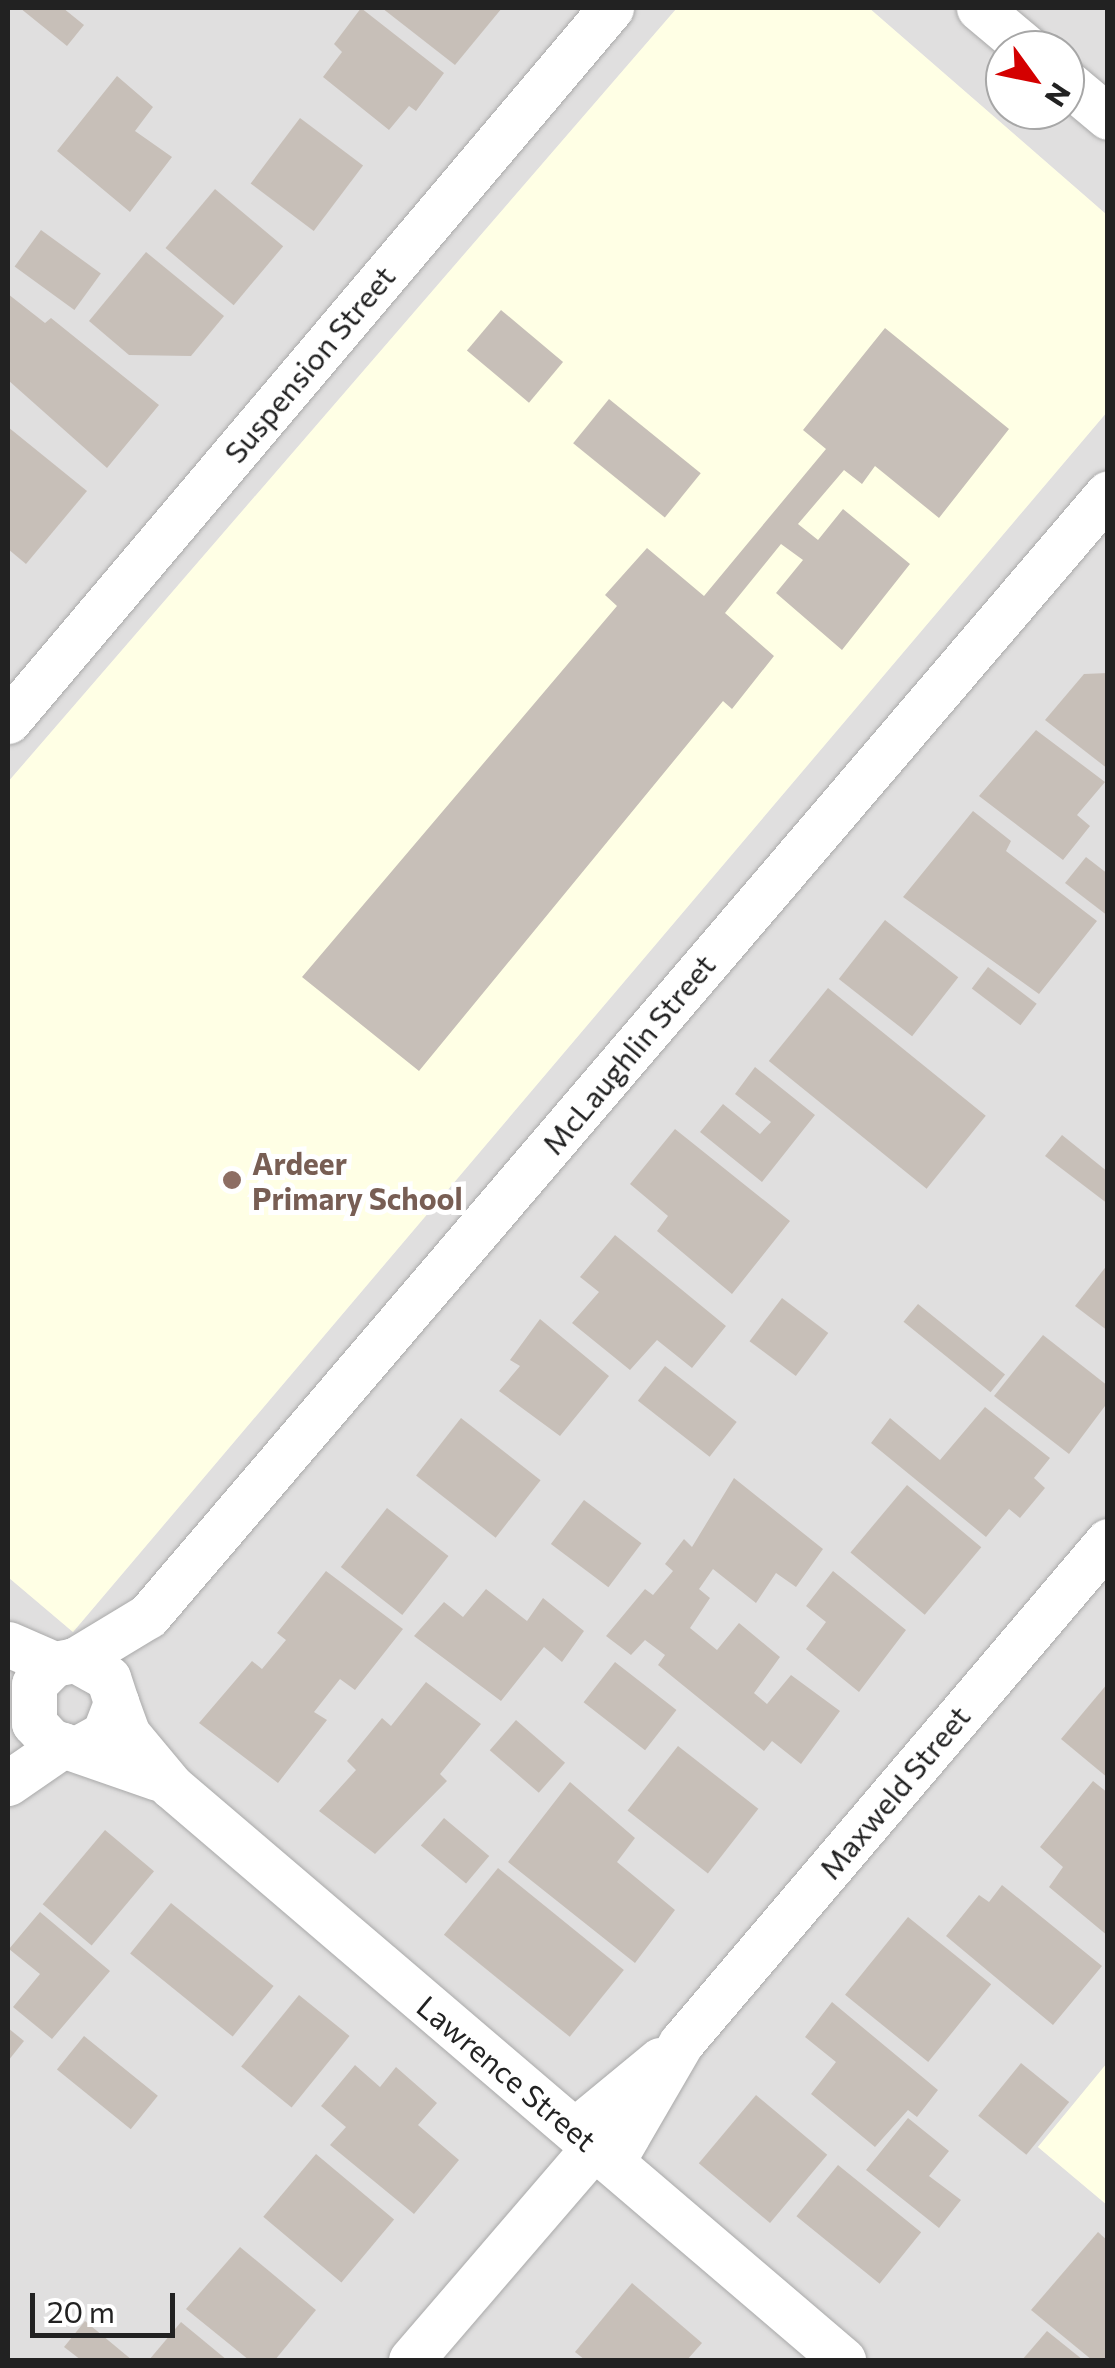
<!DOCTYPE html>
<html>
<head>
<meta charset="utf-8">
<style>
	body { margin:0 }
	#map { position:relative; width:1115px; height:2368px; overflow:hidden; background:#f2efe9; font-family:Commissioner,sans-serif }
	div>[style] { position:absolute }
	.residential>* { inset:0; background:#e0dfdf }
	.education>* { inset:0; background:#ffffe5 }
	.building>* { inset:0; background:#c7bfb8; transform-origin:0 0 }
	.roads { filter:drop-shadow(0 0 2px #a9a9a9) drop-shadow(0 0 2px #a9a9a9) }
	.street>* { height:45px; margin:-22.5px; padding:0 22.5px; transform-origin:22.5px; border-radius:22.5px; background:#fff }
	.dots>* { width:28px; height:28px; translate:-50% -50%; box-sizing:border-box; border:5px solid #fff; border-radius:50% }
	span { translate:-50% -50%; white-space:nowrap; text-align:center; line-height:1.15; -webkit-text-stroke:10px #fff; paint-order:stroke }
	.street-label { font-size:30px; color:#222 }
	.education-label { font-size:30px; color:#785e54; font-weight:700 }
	.left { translate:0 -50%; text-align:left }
	.frame { position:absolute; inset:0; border:10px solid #222; pointer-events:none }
	.north { position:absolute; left:985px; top:30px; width:100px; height:100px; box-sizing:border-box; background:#fff; border:2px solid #a7a7a7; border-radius:50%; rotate:123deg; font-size:28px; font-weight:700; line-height:40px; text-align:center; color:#222 }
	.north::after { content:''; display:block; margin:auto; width:35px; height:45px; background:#d40000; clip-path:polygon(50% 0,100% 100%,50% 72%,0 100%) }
	.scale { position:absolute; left:30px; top:2293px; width:145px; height:45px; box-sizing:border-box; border:5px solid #222; border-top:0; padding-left:12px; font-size:30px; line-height:35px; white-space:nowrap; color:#222; -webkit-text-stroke:8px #fff; paint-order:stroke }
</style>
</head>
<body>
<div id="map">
	<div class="residential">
		<div style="clip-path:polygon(8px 8px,677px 8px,8px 782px)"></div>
		<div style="clip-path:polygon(evenodd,869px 8px,1107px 8px,1107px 215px,869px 8px,1005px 50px,1065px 50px,1065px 110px,1005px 110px,1005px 50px)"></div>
		<div style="clip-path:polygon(1107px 412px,1108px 2063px,1038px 2147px,1107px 2205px,1107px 2360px,8px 2360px,8px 1577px,73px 1632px)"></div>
	</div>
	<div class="education">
		<div style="clip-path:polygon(677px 8px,869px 8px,1107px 215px,1107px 412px,73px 1632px,8px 1577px,8px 782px)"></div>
		<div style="clip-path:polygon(1107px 2063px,1107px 2205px,1038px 2147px)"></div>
	</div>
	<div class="building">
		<div style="clip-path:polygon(20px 8px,63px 8px,84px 25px,67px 46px)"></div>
		<div style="clip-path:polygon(361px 8px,444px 73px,416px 111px,409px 106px,389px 130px,323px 77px,342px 52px,334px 44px)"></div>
		<div style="clip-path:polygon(382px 8px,502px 8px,455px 65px)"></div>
		<div style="clip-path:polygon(117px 76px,153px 107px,135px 131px,172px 157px,130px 212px,57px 151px)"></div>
		<div style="left:300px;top:118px;width:79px;height:82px;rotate:37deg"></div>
		<div style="left:215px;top:189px;width:89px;height:77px;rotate:40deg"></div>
		<div style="left:41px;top:230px;width:74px;height:45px;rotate:36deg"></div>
		<div style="clip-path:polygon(146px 252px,224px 316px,191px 356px,129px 355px,89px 321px)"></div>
		<div style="clip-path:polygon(8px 294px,45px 323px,51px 318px,159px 405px,107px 468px,8px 380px)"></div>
		<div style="left:501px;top:310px;width:81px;height:53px;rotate:40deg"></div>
		<div style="clip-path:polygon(885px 328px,1009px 429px,939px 518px,875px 466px,862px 484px,844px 470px,798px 524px,818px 540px,843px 509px,910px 564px,842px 650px,776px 593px,803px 560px,781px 544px,725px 613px,774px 656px,732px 709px,723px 701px,419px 1071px,302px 977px,617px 606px,605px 595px,647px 548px,704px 596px,826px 449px,803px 430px)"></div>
		<div style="left:609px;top:399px;width:118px;height:57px;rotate:39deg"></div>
		<div style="clip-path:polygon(8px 427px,87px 491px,26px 564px,8px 549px)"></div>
		<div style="clip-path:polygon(1108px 673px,1108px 769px,1045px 720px,1084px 674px)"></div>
		<div style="clip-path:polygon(1036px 730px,1105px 782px,1077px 815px,1090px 826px,1063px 860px,979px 796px)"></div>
		<div style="clip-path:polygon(973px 811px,1011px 841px,1006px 851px,1097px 921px,1039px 994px,903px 897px)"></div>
		<div style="clip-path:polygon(1086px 857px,1108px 874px,1108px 916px,1065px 883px)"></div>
		<div style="left:885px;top:920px;width:93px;height:75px;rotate:38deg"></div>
		<div style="left:988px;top:967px;width:61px;height:27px;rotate:37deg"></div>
		<div style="left:828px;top:988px;width:203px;height:94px;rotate:39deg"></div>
		<div style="clip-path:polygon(755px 1067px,815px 1115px,762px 1182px,700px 1132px,723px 1104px,760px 1134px,771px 1122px,735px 1094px)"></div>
		<div style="clip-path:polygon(675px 1129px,790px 1221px,732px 1294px,657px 1231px,668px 1216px,630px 1184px)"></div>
		<div style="clip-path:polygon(1062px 1135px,1108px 1172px,1108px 1204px,1045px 1156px)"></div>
		<div style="clip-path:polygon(615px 1235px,726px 1326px,692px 1368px,657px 1340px,630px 1370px,572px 1323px,599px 1292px,580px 1277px)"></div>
		<div style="clip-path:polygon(1108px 1264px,1108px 1331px,1075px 1306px)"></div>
		<div style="left:782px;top:1298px;width:58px;height:54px;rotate:37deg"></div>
		<div style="left:918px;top:1304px;width:112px;height:23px;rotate:39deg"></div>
		<div style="clip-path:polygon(540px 1319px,609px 1376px,560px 1436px,499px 1391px,520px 1366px,510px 1360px)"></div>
		<div style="clip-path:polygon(1043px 1335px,1108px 1386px,1108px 1402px,1069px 1454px,994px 1396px)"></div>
		<div style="left:665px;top:1366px;width:91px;height:44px;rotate:38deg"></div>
		<div style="clip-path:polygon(985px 1407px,1050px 1458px,1034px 1478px,1045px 1488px,1020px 1518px,1009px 1509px,986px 1537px,871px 1443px,890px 1418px,940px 1460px)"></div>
		<div style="left:461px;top:1418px;width:101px;height:73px;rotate:38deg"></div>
		<div style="clip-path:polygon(734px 1478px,823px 1549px,796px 1587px,776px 1573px,756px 1603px,713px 1569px,699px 1589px,710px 1598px,690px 1628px,717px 1650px,739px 1623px,780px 1657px,754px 1693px,767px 1704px,791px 1675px,840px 1711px,801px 1764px,772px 1741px,764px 1751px,658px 1665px,665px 1655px,645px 1640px,631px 1655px,606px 1636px,645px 1589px,653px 1595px,673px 1571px,665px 1564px,684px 1539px,692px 1547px)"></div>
		<div style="left:907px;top:1485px;width:97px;height:88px;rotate:40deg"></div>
		<div style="left:584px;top:1500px;width:72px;height:55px;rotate:37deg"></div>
		<div style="left:387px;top:1508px;width:78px;height:75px;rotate:38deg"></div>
		<div style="clip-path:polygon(326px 1571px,403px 1629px,355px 1690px,340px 1679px,314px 1712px,327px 1720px,278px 1783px,199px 1723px,252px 1661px,262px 1669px,286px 1640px,277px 1633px)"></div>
		<div style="clip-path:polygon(833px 1571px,906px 1630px,859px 1692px,806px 1649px,826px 1622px,806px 1606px)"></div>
		<div style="clip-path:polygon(486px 1589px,527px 1621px,543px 1598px,584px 1631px,562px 1662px,544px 1647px,501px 1701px,414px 1636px,444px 1602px,463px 1617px)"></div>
		<div style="left:615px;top:1662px;width:78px;height:51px;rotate:38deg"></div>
		<div style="clip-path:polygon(426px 1682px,481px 1724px,440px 1774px,447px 1781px,375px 1854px,319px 1811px,356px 1770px,347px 1761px,382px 1718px,391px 1726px)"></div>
		<div style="clip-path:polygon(1108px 1683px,1108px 1778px,1061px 1739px)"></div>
		<div style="left:516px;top:1720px;width:65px;height:40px;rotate:41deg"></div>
		<div style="left:678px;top:1746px;width:102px;height:82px;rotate:38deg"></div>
		<div style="clip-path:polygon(1093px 1781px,1108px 1793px,1108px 1936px,1049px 1887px,1063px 1867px,1040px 1847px)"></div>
		<div style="clip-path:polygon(570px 1782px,635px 1838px,617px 1862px,675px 1910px,635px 1963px,508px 1862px)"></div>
		<div style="left:444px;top:1818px;width:59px;height:36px;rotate:40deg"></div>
		<div style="left:105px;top:1830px;width:64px;height:97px;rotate:40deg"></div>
		<div style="left:498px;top:1868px;width:162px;height:86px;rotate:39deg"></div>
		<div style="clip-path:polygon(1002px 1885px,1102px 1966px,1053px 2025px,946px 1936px,979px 1895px,989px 1902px)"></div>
		<div style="left:171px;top:1903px;width:132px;height:65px;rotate:39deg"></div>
		<div style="clip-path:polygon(40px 1912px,110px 1971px,52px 2039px,13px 2007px,40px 1974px,9px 1949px)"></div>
		<div style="left:908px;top:1917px;width:107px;height:100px;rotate:39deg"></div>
		<div style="left:299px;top:1995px;width:65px;height:92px;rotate:39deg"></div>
		<div style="clip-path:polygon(832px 2002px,938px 2090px,917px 2117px,908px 2110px,875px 2147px,811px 2094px,836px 2062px,805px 2037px)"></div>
		<div style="clip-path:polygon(8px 2028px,24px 2041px,8px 2061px)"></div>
		<div style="left:84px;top:2036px;width:95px;height:43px;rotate:39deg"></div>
		<div style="left:1021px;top:2063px;width:62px;height:68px;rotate:39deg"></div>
		<div style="clip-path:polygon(355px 2065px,380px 2087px,396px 2067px,437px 2103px,418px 2125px,459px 2160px,414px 2214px,330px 2145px,346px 2127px,321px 2106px)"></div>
		<div style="left:756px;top:2095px;width:93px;height:89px;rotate:40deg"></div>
		<div style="clip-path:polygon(908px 2118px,949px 2151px,929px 2176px,961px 2200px,939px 2228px,866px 2170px)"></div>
		<div style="left:316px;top:2154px;width:102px;height:82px;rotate:40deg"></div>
		<div style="left:838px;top:2165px;width:107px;height:66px;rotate:39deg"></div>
		<div style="clip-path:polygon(1098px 2232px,1108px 2241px,1108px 2360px,1092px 2360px,1031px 2310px)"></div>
		<div style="clip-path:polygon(240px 2247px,316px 2310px,275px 2360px,249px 2360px,186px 2309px)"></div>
		<div style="clip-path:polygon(632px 2283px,702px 2343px,687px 2360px,585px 2360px,575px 2352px)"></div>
		<div style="clip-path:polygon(85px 2321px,132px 2360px,81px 2360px,64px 2347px)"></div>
		<div style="clip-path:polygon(181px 2322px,227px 2360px,149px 2360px)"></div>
		<div style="clip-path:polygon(1047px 2331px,1083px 2360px,1022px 2360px)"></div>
	</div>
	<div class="roads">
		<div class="street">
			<div style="left:979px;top:8px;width:65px;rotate:40deg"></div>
			<div style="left:1065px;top:81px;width:56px;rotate:39.9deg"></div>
			<div style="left:8px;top:721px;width:934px;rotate:-49.78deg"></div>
			<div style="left:8px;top:1644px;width:50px;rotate:23.5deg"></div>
			<div style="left:75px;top:1660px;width:85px;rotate:-31.1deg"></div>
			<div style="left:148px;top:1616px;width:1477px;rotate:-49.47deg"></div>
			<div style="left:116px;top:1702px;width:33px;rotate:70deg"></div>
			<div style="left:127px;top:1733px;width:69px;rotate:50.3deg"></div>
			<div style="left:171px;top:1786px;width:884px;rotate:40.5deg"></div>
			<div style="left:82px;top:1746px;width:25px;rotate:-29deg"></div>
			<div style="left:104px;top:1734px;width:34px;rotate:-69deg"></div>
			<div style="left:116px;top:1702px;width:25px;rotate:-108deg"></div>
			<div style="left:108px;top:1678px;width:38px;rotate:-151deg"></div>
			<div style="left:75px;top:1660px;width:21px;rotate:169deg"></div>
			<div style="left:54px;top:1664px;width:28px;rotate:135deg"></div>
			<div style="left:34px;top:1684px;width:39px;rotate:90deg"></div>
			<div style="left:34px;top:1723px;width:25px;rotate:47deg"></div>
			<div style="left:51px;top:1741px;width:112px;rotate:19.2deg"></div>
			<div style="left:8px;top:1783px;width:67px;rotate:-34.6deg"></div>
			<div style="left:575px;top:2130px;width:110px;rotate:-39.5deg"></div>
			<div style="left:612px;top:2162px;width:138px;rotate:-59.9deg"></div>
			<div style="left:681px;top:2043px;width:659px;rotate:-49.62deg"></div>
			<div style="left:411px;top:2360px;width:281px;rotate:-49.3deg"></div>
		</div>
	</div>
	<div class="dots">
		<div style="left:232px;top:1180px;background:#8d6e63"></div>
	</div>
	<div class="street-label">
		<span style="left:309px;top:364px;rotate:-50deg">Suspension Street</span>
		<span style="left:628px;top:1054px;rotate:-50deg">McLaughlin Street</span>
		<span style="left:894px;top:1792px;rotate:-50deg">Maxweld Street</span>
		<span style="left:507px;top:2073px;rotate:40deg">Lawrence Street</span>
	</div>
	<div class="education-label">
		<span class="left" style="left:252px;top:1180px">Ardeer<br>Primary School</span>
	</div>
	<div class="frame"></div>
	<div class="north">N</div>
	<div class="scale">20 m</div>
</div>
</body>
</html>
